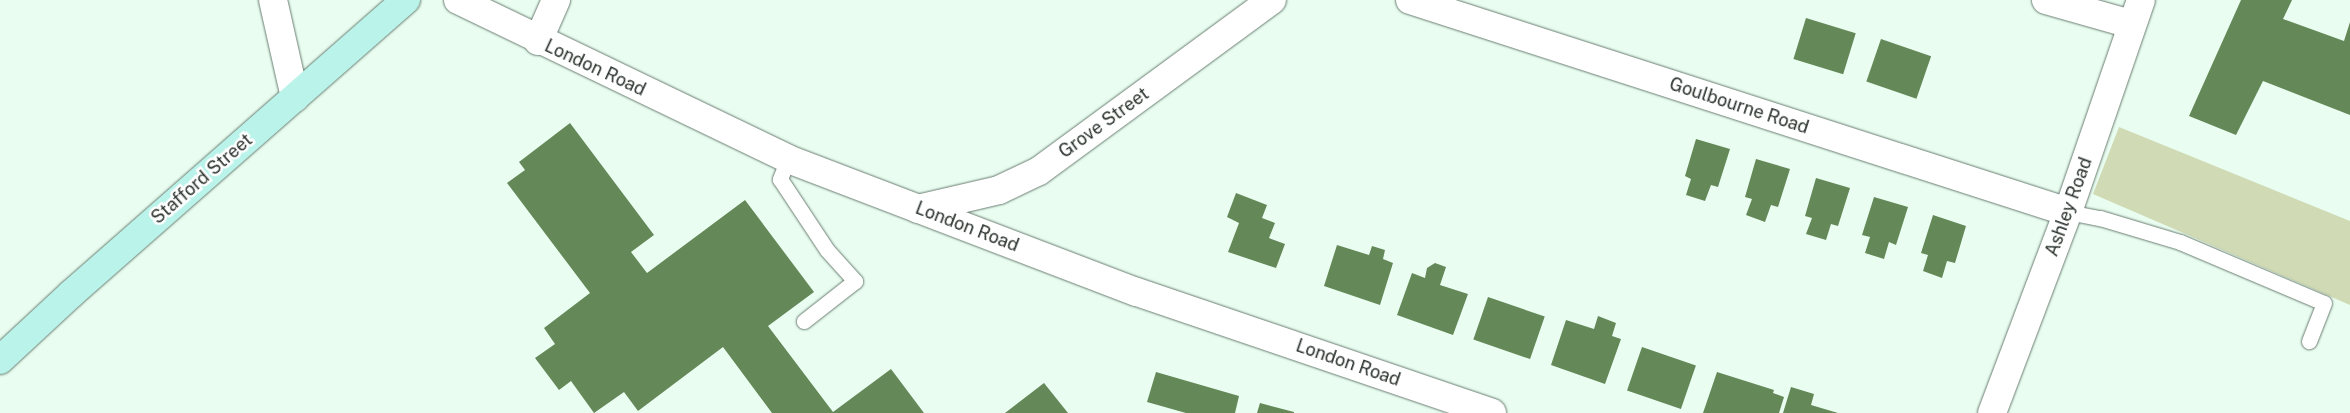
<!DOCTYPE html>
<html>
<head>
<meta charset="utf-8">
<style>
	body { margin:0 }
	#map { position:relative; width:2350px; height:413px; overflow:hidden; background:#e9fef1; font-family:"Public Sans",sans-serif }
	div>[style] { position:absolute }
	.green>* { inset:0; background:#d0dab5 }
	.building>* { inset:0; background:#648858; transform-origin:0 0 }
	.roads { filter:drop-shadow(0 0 1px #6a7c71) drop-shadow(0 0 1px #6a7c71) }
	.lane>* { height:15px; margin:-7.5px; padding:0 7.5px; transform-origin:7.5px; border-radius:7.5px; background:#fff }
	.street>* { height:28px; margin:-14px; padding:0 14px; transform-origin:14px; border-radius:14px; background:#fff }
	.secondary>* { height:28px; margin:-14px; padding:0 14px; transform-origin:14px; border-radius:14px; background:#baf3ea }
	span { translate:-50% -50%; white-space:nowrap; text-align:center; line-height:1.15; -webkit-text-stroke:5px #fff; paint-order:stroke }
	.street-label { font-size:18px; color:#2a322d }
</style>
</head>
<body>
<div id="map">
	<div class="green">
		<div style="clip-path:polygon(2119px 127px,2350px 221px,2350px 305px,2093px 194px)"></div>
	</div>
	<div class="building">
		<div style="clip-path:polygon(2241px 0,2292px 0,2283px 19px,2344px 41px,2350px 22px,2350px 115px,2263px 81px,2236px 135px,2189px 116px)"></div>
		<div style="left:1806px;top:18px;width:52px;height:43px;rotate:17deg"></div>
		<div style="left:1881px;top:39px;width:53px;height:45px;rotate:19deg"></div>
		<div style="clip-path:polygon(570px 123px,654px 235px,631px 252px,647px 273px,745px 200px,814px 292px,768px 326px,833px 412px,891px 369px,924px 413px,772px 413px,723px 347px,638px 411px,624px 392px,594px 413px,571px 381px,559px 390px,535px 358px,555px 344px,544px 328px,590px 293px,507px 183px,525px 170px,519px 162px)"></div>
		<div style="clip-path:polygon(1696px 139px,1730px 149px,1718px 187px,1711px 185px,1705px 201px,1686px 195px,1691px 179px,1685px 176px)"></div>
		<div style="clip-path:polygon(1756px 159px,1790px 169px,1778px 207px,1771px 205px,1765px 222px,1746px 215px,1752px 199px,1745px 197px)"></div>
		<div style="clip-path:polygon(1816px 178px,1850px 188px,1838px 226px,1831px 224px,1826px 240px,1806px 234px,1812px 218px,1805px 216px)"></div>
		<div style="clip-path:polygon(1236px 193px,1267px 205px,1262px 218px,1275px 223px,1269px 238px,1285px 244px,1276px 268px,1228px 252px,1239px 223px,1227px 217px)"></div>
		<div style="clip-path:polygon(1874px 197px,1908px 207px,1896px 245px,1889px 242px,1884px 259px,1865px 253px,1870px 237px,1862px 235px)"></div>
		<div style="clip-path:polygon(1933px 215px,1966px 226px,1955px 263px,1947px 261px,1942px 278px,1923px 271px,1928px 255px,1921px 253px)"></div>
		<div style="clip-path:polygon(1337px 245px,1369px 255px,1372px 246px,1385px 250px,1383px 259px,1393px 263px,1380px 305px,1324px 286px)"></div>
		<div style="clip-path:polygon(1435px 263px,1446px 267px,1440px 285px,1468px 294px,1453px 335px,1397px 315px,1412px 273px,1425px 278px,1427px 268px)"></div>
		<div style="left:1488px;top:297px;width:60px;height:45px;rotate:19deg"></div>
		<div style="clip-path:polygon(1598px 316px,1616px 323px,1612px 336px,1621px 339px,1605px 384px,1551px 365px,1566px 320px,1594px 329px)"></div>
		<div style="left:1642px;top:347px;width:57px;height:46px;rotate:19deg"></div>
		<div style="clip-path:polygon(1156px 372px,1239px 396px,1235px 413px,1186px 413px,1147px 402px)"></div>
		<div style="clip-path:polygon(1717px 372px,1774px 390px,1773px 393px,1784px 397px,1779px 413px,1703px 413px)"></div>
		<div style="clip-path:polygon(1044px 383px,1068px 413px,1005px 413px)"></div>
		<div style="clip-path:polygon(1791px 387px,1814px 394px,1811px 405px,1838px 413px,1783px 413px)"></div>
		<div style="clip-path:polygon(1260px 403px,1294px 412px,1294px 413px,1257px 413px)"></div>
	</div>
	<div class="roads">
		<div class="lane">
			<div style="left:788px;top:159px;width:22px;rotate:112deg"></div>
			<div style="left:780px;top:179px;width:85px;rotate:56.5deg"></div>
			<div style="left:827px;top:250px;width:42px;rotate:47.9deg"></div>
			<div style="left:855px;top:281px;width:65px;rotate:141.9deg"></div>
			<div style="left:2068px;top:212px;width:33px;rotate:11deg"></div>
			<div style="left:2100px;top:218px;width:84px;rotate:16.7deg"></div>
			<div style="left:2180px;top:242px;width:156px;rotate:23deg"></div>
			<div style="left:2324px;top:303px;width:41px;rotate:111.5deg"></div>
		</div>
		<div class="street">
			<div style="left:273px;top:0;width:100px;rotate:77.3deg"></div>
			<div style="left:458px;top:0;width:366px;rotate:25.7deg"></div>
			<div style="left:788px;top:159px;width:373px;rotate:20.9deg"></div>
			<div style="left:1137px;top:292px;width:375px;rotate:18.8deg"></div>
			<div style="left:1410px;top:0;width:691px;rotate:17.86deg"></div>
			<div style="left:2046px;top:0;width:88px;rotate:15.8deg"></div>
			<div style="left:538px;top:41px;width:45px;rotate:-66.3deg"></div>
			<div style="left:918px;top:209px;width:83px;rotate:-13.2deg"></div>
			<div style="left:999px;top:190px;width:44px;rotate:-25.4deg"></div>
			<div style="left:1039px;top:171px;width:289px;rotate:-36.3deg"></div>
			<div style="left:1992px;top:413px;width:215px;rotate:-69.3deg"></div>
			<div style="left:2068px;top:212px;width:224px;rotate:-71deg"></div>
		</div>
		<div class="secondary">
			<div style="left:0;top:360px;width:97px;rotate:-42.9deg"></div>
			<div style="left:71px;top:294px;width:446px;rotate:-41.3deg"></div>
		</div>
	</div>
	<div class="street-label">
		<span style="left:595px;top:68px;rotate:25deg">London Road</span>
		<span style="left:1739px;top:106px;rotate:18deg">Goulbourne Road</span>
		<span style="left:1104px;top:123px;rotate:-36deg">Grove Street</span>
		<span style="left:202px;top:179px;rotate:-41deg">Stafford Street</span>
		<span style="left:2069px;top:207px;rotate:-70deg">Ashley Road</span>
		<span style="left:967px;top:227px;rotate:21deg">London Road</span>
		<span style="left:1348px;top:363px;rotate:19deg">London Road</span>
	</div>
</div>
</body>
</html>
